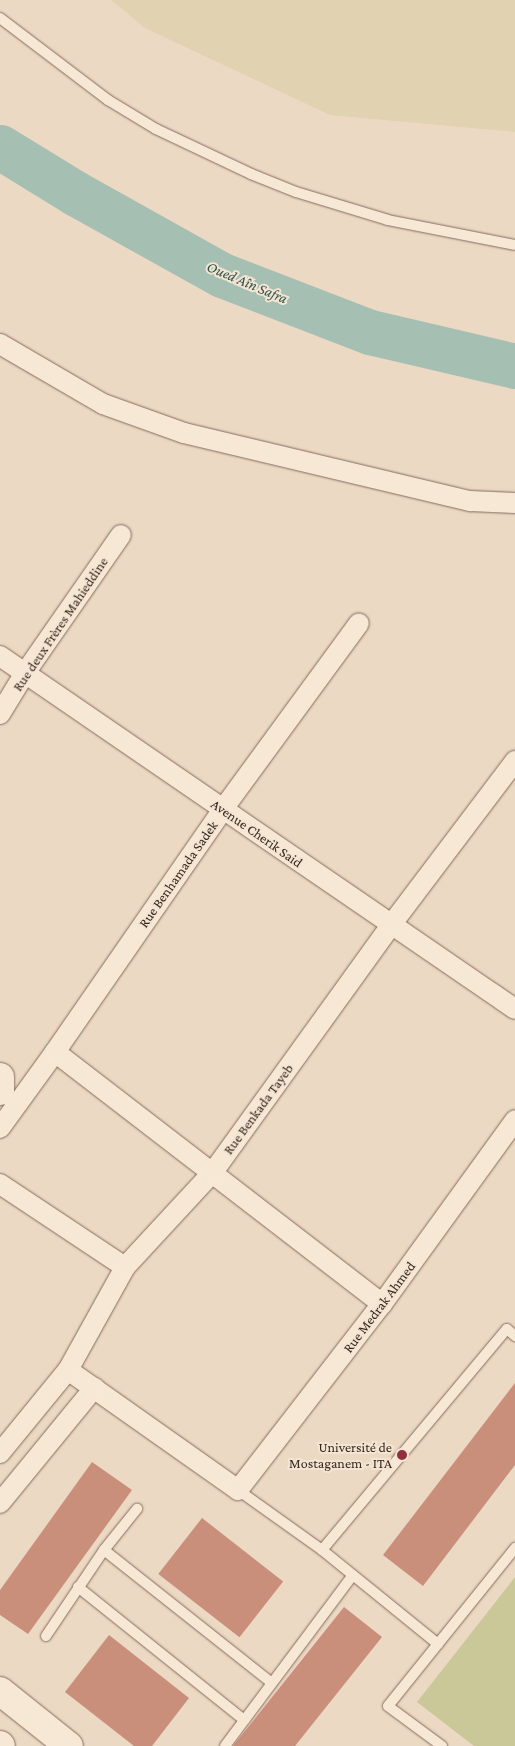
<!DOCTYPE html>
<html>
<head>
<meta charset="utf-8">
<style>
	body { margin:0 }
	#map { position:relative; width:515px; height:1746px; overflow:hidden; background:#ecd9c3; font-family:"Crimson Pro",serif }
	div>[style] { position:absolute }
	.farmland>* { inset:0; background:#e1d2b1 }
	.green>* { inset:0; background:#cac798 }
	.river>* { height:45px; margin:-22.5px; padding:0 22.5px; transform-origin:22.5px; border-radius:22.5px; background:#a5bfb3 }
	.building>* { inset:0; background:#c98f7b; transform-origin:0 0 }
	.roads { filter:drop-shadow(0 0 1px #866b5b) drop-shadow(0 0 1px #866b5b) }
	.lane>* { height:10px; margin:-5px; padding:0 5px; transform-origin:5px; border-radius:5px; background:#f7e8d6 }
	.street>* { height:20px; margin:-10px; padding:0 10px; transform-origin:10px; border-radius:10px; background:#f7e8d6 }
	.secondary>* { height:28px; margin:-14px; padding:0 14px; transform-origin:14px; border-radius:14px; background:#f7e8d6 }
	.dots>* { width:14px; height:14px; translate:-50% -50%; box-sizing:border-box; border:2px solid #f4e5d3; border-radius:50% }
	span { translate:-50% -50%; white-space:nowrap; text-align:center; line-height:1.15; -webkit-text-stroke:4px #f4e5d3; paint-order:stroke }
	.street-label { font-size:14px; color:#36261e }
	.poi-label { font-size:14px; color:#36261e }
	.right { translate:-100% -50%; text-align:right }
	.water-label { font-size:15px; color:#2e554c; font-style:italic }
</style>
</head>
<body>
<div id="map">
	<div class="farmland">
		<div style="clip-path:polygon(111px 0,515px 0,515px 132px,330px 115px,145px 28px)"></div>
	</div>
	<div class="green">
		<div style="clip-path:polygon(515px 1577px,515px 1746px,474px 1746px,417px 1702px)"></div>
	</div>
	<div class="river">
		<div style="left:0;top:147px;width:88px;rotate:31.5deg"></div>
		<div style="left:75px;top:193px;width:168px;rotate:29.2deg"></div>
		<div style="left:222px;top:275px;width:159px;rotate:21.1deg"></div>
		<div style="left:370px;top:332px;width:149px;rotate:13.2deg"></div>
	</div>
	<div class="building">
		<div style="clip-path:polygon(515px 1383px,515px 1465px,423px 1586px,383px 1555px)"></div>
		<div style="clip-path:polygon(92px 1462px,132px 1490px,28px 1634px,0 1615px,0 1590px)"></div>
		<div style="left:202px;top:1518px;width:103px;height:71px;rotate:38deg"></div>
		<div style="clip-path:polygon(344px 1607px,382px 1637px,295px 1746px,233px 1746px)"></div>
		<div style="clip-path:polygon(109px 1635px,189px 1698px,152px 1746px,134px 1746px,65px 1692px)"></div>
	</div>
	<div class="roads">
		<div class="lane">
			<div style="left:0;top:18px;width:136px;rotate:37.2deg"></div>
			<div style="left:108px;top:100px;width:56px;rotate:31.1deg"></div>
			<div style="left:156px;top:129px;width:105px;rotate:25.3deg"></div>
			<div style="left:251px;top:174px;width:48px;rotate:21.8deg"></div>
			<div style="left:296px;top:192px;width:96px;rotate:16.9deg"></div>
			<div style="left:388px;top:220px;width:129px;rotate:11.1deg"></div>
			<div style="left:238px;top:1490px;width:103px;rotate:35.5deg"></div>
			<div style="left:104px;top:1550px;width:214px;rotate:38.4deg"></div>
			<div style="left:78px;top:1587px;width:213px;rotate:38.7deg"></div>
			<div style="left:46px;top:1636px;width:104px;rotate:-56deg"></div>
			<div style="left:104px;top:1550px;width:53px;rotate:-51.2deg"></div>
			<div style="left:438px;top:1644px;width:149px;rotate:-141deg"></div>
			<div style="left:322px;top:1550px;width:288px;rotate:-50.1deg"></div>
			<div style="left:507px;top:1329px;width:11px;rotate:41deg"></div>
			<div style="left:225px;top:1746px;width:212px;rotate:-53.2deg"></div>
			<div style="left:442px;top:1746px;width:67px;rotate:-143.5deg"></div>
			<div style="left:388px;top:1706px;width:203px;rotate:-51.2deg"></div>
		</div>
		<div class="street">
			<div style="left:0;top:344px;width:119px;rotate:30.2deg"></div>
			<div style="left:103px;top:404px;width:86px;rotate:19.7deg"></div>
			<div style="left:184px;top:433px;width:294px;rotate:13.4deg"></div>
			<div style="left:470px;top:501px;width:45px;rotate:2.5deg"></div>
			<div style="left:0;top:656px;width:624px;rotate:34.43deg"></div>
			<div style="left:0;top:714px;width:48px;rotate:-58.6deg"></div>
			<div style="left:25px;top:673px;width:168px;rotate:-55.2deg"></div>
			<div style="left:55px;top:1052px;width:413px;rotate:37.6deg"></div>
			<div style="left:0;top:1128px;width:94px;rotate:-54.1deg"></div>
			<div style="left:55px;top:1052px;width:295px;rotate:-55.3deg"></div>
			<div style="left:223px;top:809px;width:230px;rotate:-53.8deg"></div>
			<div style="left:0;top:1184px;width:150px;rotate:33.6deg"></div>
			<div style="left:68px;top:1370px;width:208px;rotate:35.2deg"></div>
			<div style="left:238px;top:1490px;width:235px;rotate:-52.3deg"></div>
			<div style="left:382px;top:1304px;width:227px;rotate:-54.1deg"></div>
			<div style="left:0;top:1453px;width:107px;rotate:-50.7deg"></div>
			<div style="left:68px;top:1370px;width:118px;rotate:-61deg"></div>
			<div style="left:125px;top:1267px;width:129px;rotate:-47.2deg"></div>
			<div style="left:213px;top:1172px;width:304px;rotate:-54.2deg"></div>
			<div style="left:391px;top:925px;width:206px;rotate:-52.9deg"></div>
			<div style="left:0;top:1503px;width:149px;rotate:-50.7deg"></div>
		</div>
		<div class="secondary">
			<div style="left:0;top:1077px;width:14px;rotate:90deg"></div>
			<div style="left:0;top:1691px;width:88px;rotate:38.6deg"></div>
			<div style="left:0;top:1745px;width:1px;rotate:45deg"></div>
		</div>
	</div>
	<div class="dots">
		<div style="left:402px;top:1455px;background:#922e3f"></div>
	</div>
	<div class="street-label">
		<span style="left:60px;top:624px;rotate:-56deg">Rue deux Frères Mahieddine</span>
		<span style="left:257px;top:833px;rotate:35deg">Avenue Cherik Said</span>
		<span style="left:178px;top:874px;rotate:-55deg">Rue Benhamada Sadek</span>
		<span style="left:258px;top:1109px;rotate:-54deg">Rue Benkada Tayeb</span>
		<span style="left:379px;top:1307px;rotate:-53deg">Rue Medrak Ahmed</span>
	</div>
	<div class="poi-label">
		<span class="right" style="left:392px;top:1455px">Université de<br>Mostaganem - ITA</span>
	</div>
	<div class="water-label">
		<span style="left:247px;top:283px;rotate:23deg">Oued Aîn Safra</span>
	</div>
</div>
</body>
</html>
